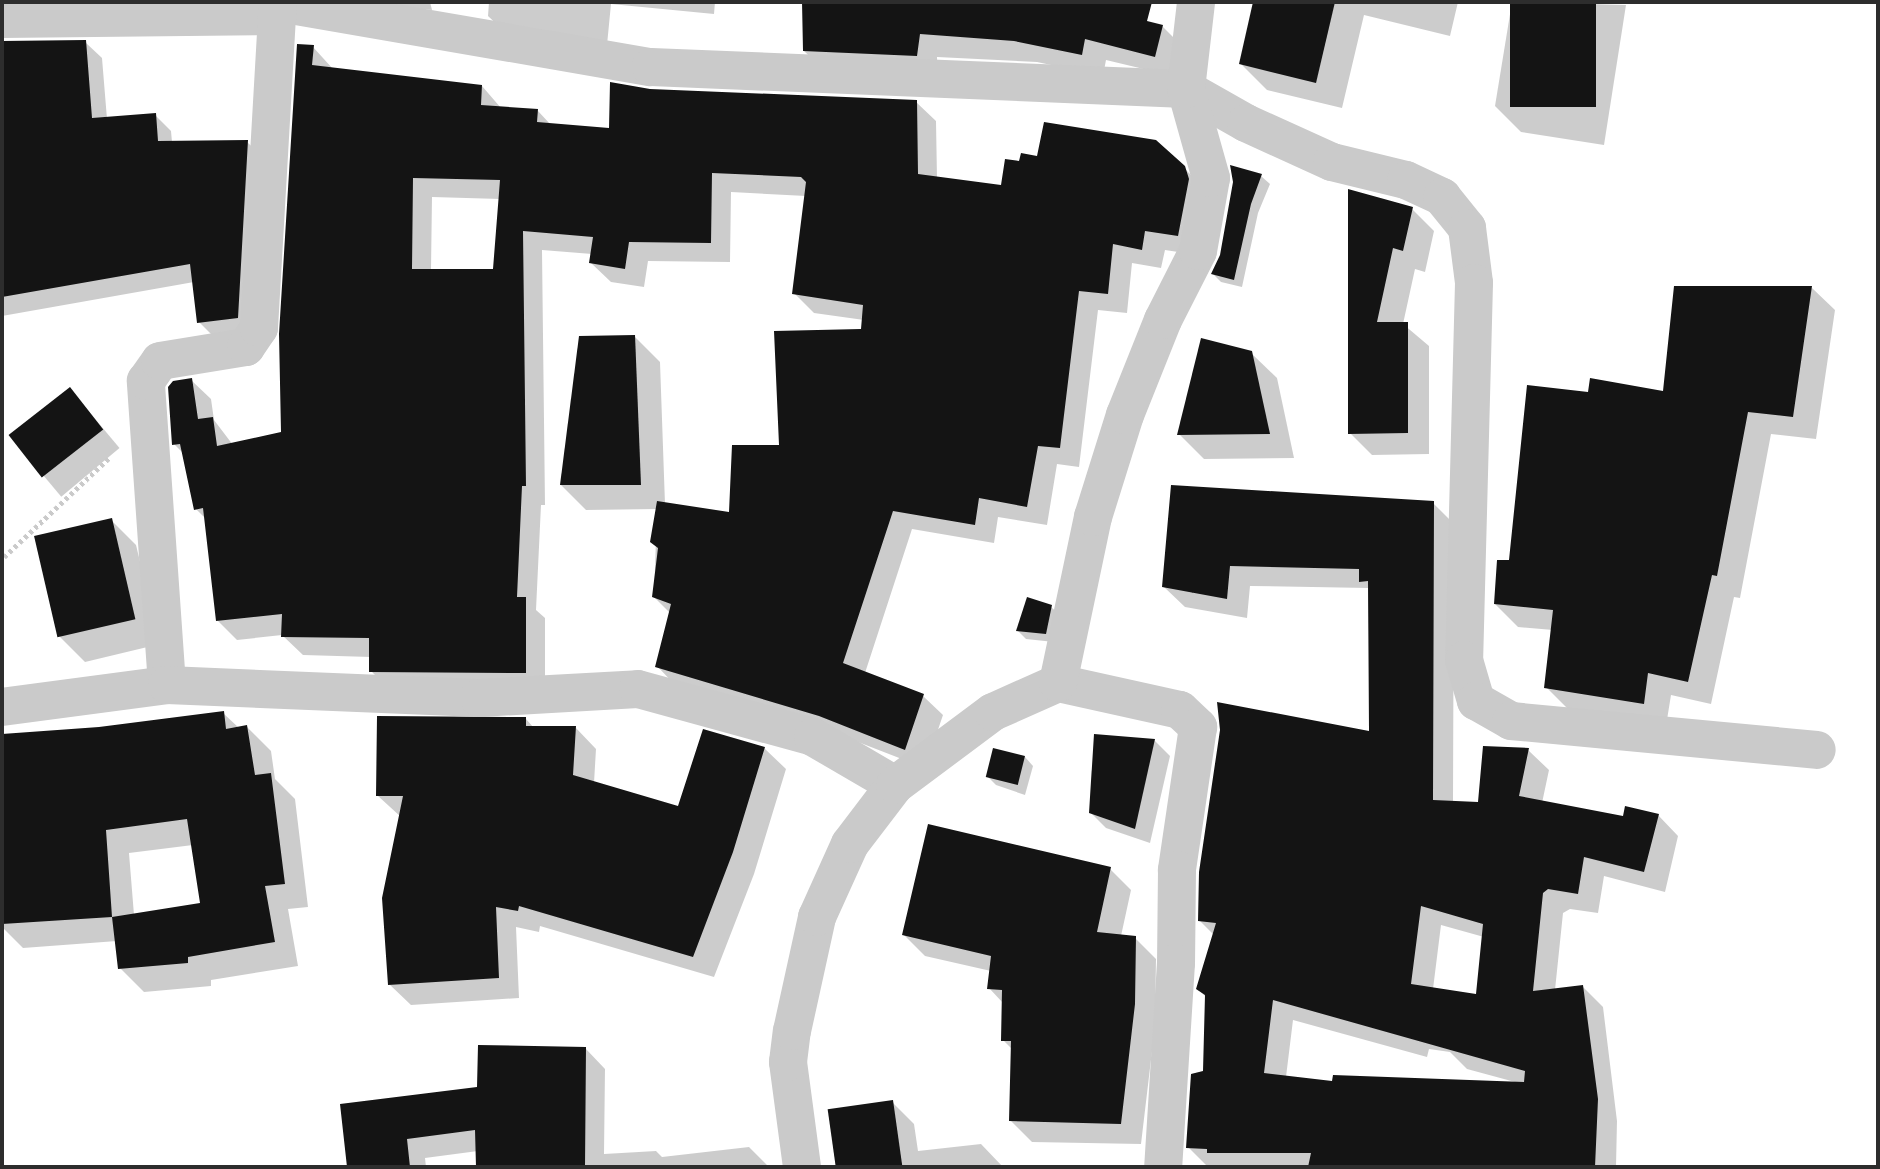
<!DOCTYPE html>
<html>
<head>
<meta charset="utf-8">
<style>
	body { margin:0 }
	#map { position:relative; width:1880px; height:1169px; overflow:hidden; background:#fff; font-family:Quicksand,sans-serif }
	div>[style] { position:absolute }
	.shadow>* { inset:0; background:#0003; transform-origin:0 0 }
	.building>* { inset:0; background:#141414; transform-origin:0 0 }
	.path>* { height:4.5px; margin-top:-2.25px; transform-origin:0; background:repeating-linear-gradient(90deg,#cacaca 0 3.5px,transparent 0 7px) }
	.minor>* { height:38px; margin:-19px; padding:0 19px; transform-origin:19px; border-radius:19px; background:#cacaca }
	span { translate:-50% -50%; white-space:nowrap; text-align:center; line-height:1.15; -webkit-text-stroke:7px #fff; paint-order:stroke }
	.frame { position:absolute; inset:0; border:4px solid #2d2d2d; pointer-events:none }
</style>
</head>
<body>
<div id="map">
	<div class="shadow">
		<div style="clip-path:polygon(344px 2px,430px 2px,432px 10px)"></div>
		<div style="clip-path:polygon(489px 2px,715px 2px,714px 14px,611px 4px,607px 45px,507px 34px,488px 16px)"></div>
		<div style="clip-path:polygon(803px 2px,1059px 2px,1162px 26px,1184px 48px,1177px 77px,1106px 60px,1103px 76px,1037px 62px,937px 57px,938px 77px,826px 72px,804px 51px)"></div>
		<div style="clip-path:polygon(1255px 2px,1458px 2px,1450px 36px,1364px 15px,1342px 108px,1267px 90px,1241px 64px)"></div>
		<div style="clip-path:polygon(1512px 2px,1626px 5px,1604px 145px,1521px 132px,1495px 106px)"></div>
		<div style="clip-path:polygon(85px 42px,102px 58px,107px 119px,155px 115px,171px 131px,172px 142px,247px 142px,264px 158px,254px 334px,215px 338px,199px 322px,194px 282px,2px 316px,2px 43px)"></div>
		<div style="clip-path:polygon(evenodd,313px 47px,333px 69px,482px 86px,501px 108px,538px 111px,551px 125px,611px 130px,650px 91px,916px 102px,936px 121px,937px 178px,1003px 187px,1020px 163px,1038px 158px,1184px 168px,1204px 188px,1198px 255px,1165px 250px,1161px 268px,1132px 263px,1127px 313px,1098px 310px,1079px 467px,1057px 464px,1047px 525px,998px 517px,994px 543px,912px 529px,865px 673px,923px 696px,943px 715px,925px 768px,840px 735px,676px 686px,657px 666px,670px 613px,654px 597px,657px 509px,586px 510px,561px 485px,635px 337px,660px 362px,665px 504px,730px 514px,863px 331px,864px 320px,814px 313px,794px 293px,806px 196px,731px 192px,730px 262px,648px 261px,644px 287px,611px 282px,591px 263px,592px 254px,542px 250px,545px 505px,541px 505px,536px 610px,545px 618px,545px 692px,390px 690px,371px 671px,371px 657px,303px 655px,282px 635px,237px 640px,218px 621px,206px 519px,196px 509px,184px 454px,174px 444px,191px 380px,211px 399px,214px 420px,233px 445px,282px 433px,313px 47px,432px 197px,500px 199px,494px 270px,431px 270px,432px 197px)"></div>
		<div style="clip-path:polygon(1232px 167px,1261px 176px,1270px 184px,1258px 213px,1242px 287px,1221px 282px,1213px 274px,1221px 255px,1234px 182px)"></div>
		<div style="clip-path:polygon(1350px 191px,1412px 209px,1434px 231px,1425px 272px,1415px 269px,1403px 324px,1429px 346px,1429px 454px,1372px 455px,1350px 433px)"></div>
		<div style="clip-path:polygon(1812px 288px,1835px 310px,1816px 439px,1771px 434px,1740px 598px,1734px 597px,1711px 704px,1671px 695px,1666px 726px,1569px 710px,1546px 687px,1553px 630px,1518px 627px,1495px 604px,1589px 394px,1664px 393px)"></div>
		<div style="clip-path:polygon(1251px 353px,1277px 378px,1294px 458px,1204px 459px,1179px 434px)"></div>
		<div style="left:70px;top:389px;width:77px;height:76px;rotate:50deg"></div>
		<div style="clip-path:polygon(evenodd,1172px 487px,1433px 503px,1454px 524px,1453px 802px,1480px 803px,1528px 750px,1549px 770px,1542px 803px,1624px 818px,1658px 815px,1678px 836px,1665px 892px,1604px 876px,1598px 913px,1570px 909px,1563px 913px,1555px 990px,1583px 987px,1603px 1007px,1617px 1121px,1616px 1167px,1436px 1167px,1444px 1081px,1515px 1082px,1467px 1069px,1450px 1052px,1429px 1049px,1427px 1057px,1293px 1020px,1286px 1077px,1418px 1100px,1405px 1167px,1208px 1167px,1188px 1147px,1205px 1073px,1206px 997px,1198px 989px,1214px 935px,1200px 921px,1371px 733px,1368px 588px,1250px 586px,1247px 618px,1185px 607px,1164px 587px,1172px 487px,1441px 925px,1484px 937px,1478px 996px,1433px 989px,1441px 925px)"></div>
		<div style="clip-path:polygon(111px 520px,136px 545px,160px 644px,85px 662px,60px 637px)"></div>
		<div style="clip-path:polygon(1051px 607px,1060px 615px,1054px 642px,1026px 639px,1018px 631px)"></div>
		<div style="clip-path:polygon(evenodd,223px 713px,239px 728px,247px 727px,271px 751px,275px 779px,295px 799px,308px 907px,288px 909px,298px 966px,211px 980px,211px 986px,144px 992px,120px 968px,117px 941px,23px 948px,2px 927px,2px 743px,223px 713px,193px 845px,202px 905px,134px 915px,129px 853px,193px 845px)"></div>
		<div style="clip-path:polygon(526px 719px,534px 728px,575px 727px,596px 749px,594px 783px,679px 808px,764px 748px,786px 769px,754px 874px,714px 977px,540px 926px,539px 932px,516px 927px,519px 998px,411px 1005px,389px 984px,401px 817px,378px 796px)"></div>
		<div style="clip-path:polygon(1154px 740px,1170px 756px,1150px 843px,1106px 828px,1090px 812px)"></div>
		<div style="clip-path:polygon(1025px 757px,1033px 766px,1025px 795px,996px 785px,988px 777px)"></div>
		<div style="clip-path:polygon(1110px 869px,1131px 890px,1121px 936px,1135px 938px,1156px 959px,1155px 1026px,1141px 1144px,1032px 1142px,1011px 1121px,1013px 1050px,1003px 1040px,1003px 1003px,989px 988px,991px 971px,925px 956px,904px 935px)"></div>
		<div style="clip-path:polygon(586px 1049px,605px 1069px,604px 1154px,656px 1151px,662px 1157px,749px 1147px,769px 1167px,478px 1167px,478px 1151px,425px 1158px,426px 1167px,349px 1167px,341px 1106px,479px 1089px)"></div>
		<div style="clip-path:polygon(892px 1102px,914px 1124px,918px 1151px,981px 1144px,1003px 1167px,836px 1167px,829px 1110px)"></div>
	</div>
	<div class="building">
		<div style="clip-path:polygon(802px 2px,1152px 2px,1147px 21px,1163px 25px,1155px 57px,1085px 39px,1082px 55px,1014px 41px,920px 34px,917px 56px,803px 51px)"></div>
		<div style="clip-path:polygon(1253px 2px,1335px 2px,1316px 83px,1239px 64px)"></div>
		<div style="left:1510px;top:2px;width:86px;height:105px"></div>
		<div style="clip-path:polygon(86px 40px,92px 118px,156px 113px,158px 141px,248px 140px,238px 318px,197px 323px,190px 264px,2px 297px,2px 41px)"></div>
		<div style="clip-path:polygon(evenodd,297px 44px,314px 45px,312px 65px,482px 85px,481px 105px,538px 109px,537px 122px,609px 128px,610px 82px,650px 89px,917px 100px,918px 174px,1001px 185px,1005px 159px,1019px 161px,1021px 153px,1037px 156px,1044px 122px,1156px 140px,1185px 166px,1189px 179px,1178px 236px,1145px 231px,1142px 250px,1113px 244px,1108px 294px,1079px 291px,1060px 448px,1038px 446px,1027px 507px,979px 498px,975px 525px,893px 511px,843px 663px,924px 694px,905px 750px,819px 716px,655px 667px,671px 604px,652px 597px,658px 548px,650px 542px,657px 501px,729px 512px,732px 445px,779px 445px,774px 331px,861px 329px,863px 305px,792px 294px,806px 182px,801px 177px,712px 173px,711px 243px,629px 242px,625px 269px,589px 263px,593px 237px,523px 231px,526px 486px,522px 486px,517px 597px,526px 597px,526px 673px,369px 672px,369px 638px,281px 637px,282px 614px,216px 621px,203px 508px,194px 510px,180px 444px,172px 445px,168px 387px,173px 381px,192px 378px,198px 419px,213px 417px,217px 446px,281px 432px,279px 334px,297px 44px,413px 178px,500px 180px,493px 269px,412px 269px,413px 178px)"></div>
		<div style="clip-path:polygon(1230px 165px,1262px 174px,1251px 204px,1234px 280px,1211px 274px,1220px 255px,1233px 182px)"></div>
		<div style="clip-path:polygon(1348px 189px,1413px 207px,1403px 251px,1393px 248px,1377px 322px,1408px 322px,1408px 433px,1348px 434px)"></div>
		<div style="clip-path:polygon(1674px 286px,1812px 286px,1793px 417px,1748px 412px,1717px 576px,1712px 575px,1688px 682px,1648px 673px,1644px 704px,1544px 688px,1553px 610px,1494px 604px,1497px 560px,1509px 560px,1527px 385px,1588px 392px,1590px 378px,1663px 391px)"></div>
		<div style="clip-path:polygon(635px 335px,641px 485px,560px 485px,579px 336px)"></div>
		<div style="clip-path:polygon(1201px 338px,1252px 351px,1270px 434px,1177px 435px)"></div>
		<div style="left:70px;top:387px;width:54px;height:78px;rotate:52deg"></div>
		<div style="clip-path:polygon(evenodd,1171px 485px,1434px 501px,1433px 800px,1478px 802px,1483px 746px,1529px 748px,1519px 796px,1623px 816px,1625px 806px,1659px 814px,1644px 872px,1584px 857px,1578px 894px,1548px 889px,1543px 893px,1533px 991px,1583px 985px,1598px 1099px,1595px 1167px,1308px 1167px,1311px 1153px,1207px 1153px,1207px 1149px,1186px 1148px,1191px 1074px,1203px 1071px,1205px 995px,1196px 989px,1216px 923px,1198px 921px,1199px 872px,1220px 730px,1217px 702px,1369px 731px,1368px 581px,1359px 582px,1359px 569px,1230px 566px,1227px 599px,1162px 587px,1171px 485px,1421px 906px,1483px 924px,1476px 994px,1411px 984px,1421px 906px,1171px 485px,1273px 1000px,1525px 1071px,1524px 1082px,1333px 1075px,1332px 1081px,1264px 1073px,1273px 1000px)"></div>
		<div style="left:112px;top:518px;width:104px;height:80px;rotate:77deg"></div>
		<div style="clip-path:polygon(1027px 597px,1052px 605px,1046px 634px,1016px 631px)"></div>
		<div style="clip-path:polygon(evenodd,224px 711px,226px 729px,247px 725px,255px 775px,271px 773px,285px 884px,265px 886px,275px 942px,188px 957px,188px 963px,118px 969px,112px 917px,2px 924px,2px 734px,99px 727px,224px 711px,187px 819px,200px 903px,112px 917px,106px 830px,187px 819px)"></div>
		<div style="clip-path:polygon(377px 716px,526px 717px,526px 726px,576px 726px,573px 775px,678px 806px,703px 729px,765px 747px,733px 852px,693px 957px,519px 906px,518px 911px,496px 907px,499px 978px,388px 985px,382px 898px,403px 796px,376px 796px)"></div>
		<div style="clip-path:polygon(1094px 734px,1155px 739px,1135px 829px,1089px 813px)"></div>
		<div style="left:993px;top:748px;width:33px;height:30px;rotate:14deg"></div>
		<div style="clip-path:polygon(928px 824px,1111px 867px,1097px 932px,1136px 936px,1135px 1004px,1121px 1124px,1009px 1121px,1011px 1041px,1001px 1041px,1002px 990px,987px 989px,991px 956px,902px 935px)"></div>
		<div style="clip-path:polygon(478px 1045px,586px 1047px,585px 1167px,476px 1167px,475px 1130px,407px 1139px,410px 1167px,347px 1167px,340px 1104px,477px 1087px)"></div>
		<div style="left:893px;top:1100px;width:68px;height:66px;rotate:82deg"></div>
	</div>
	<div class="path">
		<div style="left:4px;top:557px;width:146px;rotate:-43.3deg"></div>
	</div>
	<div class="minor">
		<div style="left:279px;top:3px;width:377px;rotate:9.8deg"></div>
		<div style="left:651px;top:67px;width:535px;rotate:2.35deg"></div>
		<div style="left:1186px;top:89px;width:69px;rotate:29.5deg"></div>
		<div style="left:1246px;top:123px;width:94px;rotate:24.4deg"></div>
		<div style="left:1332px;top:162px;width:76px;rotate:13.7deg"></div>
		<div style="left:1406px;top:180px;width:40px;rotate:25deg"></div>
		<div style="left:1442px;top:197px;width:40px;rotate:51deg"></div>
		<div style="left:1467px;top:228px;width:55px;rotate:82.7deg"></div>
		<div style="left:1474px;top:283px;width:377px;rotate:91.5deg"></div>
		<div style="left:1464px;top:660px;width:43px;rotate:73.7deg"></div>
		<div style="left:1476px;top:701px;width:40px;rotate:29.7deg"></div>
		<div style="left:1511px;top:721px;width:307px;rotate:5.4deg"></div>
		<div style="left:2px;top:19px;width:276px;rotate:-0.6deg"></div>
		<div style="left:1058px;top:683px;width:125px;rotate:12.5deg"></div>
		<div style="left:1180px;top:710px;width:25px;rotate:43deg"></div>
		<div style="left:1198px;top:727px;width:145px;rotate:98.4deg"></div>
		<div style="left:1177px;top:870px;width:93px;rotate:90.6deg"></div>
		<div style="left:1176px;top:963px;width:204px;rotate:93.6deg"></div>
		<div style="left:167px;top:685px;width:305px;rotate:-94deg"></div>
		<div style="left:146px;top:381px;width:24px;rotate:-55deg"></div>
		<div style="left:160px;top:361px;width:87px;rotate:-9.2deg"></div>
		<div style="left:246px;top:347px;width:23px;rotate:-56deg"></div>
		<div style="left:259px;top:328px;width:327px;rotate:-86.7deg"></div>
		<div style="left:2px;top:707px;width:166px;rotate:-7.6deg"></div>
		<div style="left:167px;top:685px;width:312px;rotate:2.4deg"></div>
		<div style="left:479px;top:698px;width:159px;rotate:-3.2deg"></div>
		<div style="left:638px;top:689px;width:181px;rotate:15.3deg"></div>
		<div style="left:813px;top:737px;width:95px;rotate:30.3deg"></div>
		<div style="left:802px;top:1167px;width:106px;rotate:-97.6deg"></div>
		<div style="left:788px;top:1062px;width:31px;rotate:-83deg"></div>
		<div style="left:792px;top:1031px;width:117px;rotate:-77.6deg"></div>
		<div style="left:817px;top:917px;width:80px;rotate:-65.7deg"></div>
		<div style="left:850px;top:844px;width:74px;rotate:-52.7deg"></div>
		<div style="left:895px;top:785px;width:122px;rotate:-36.7deg"></div>
		<div style="left:993px;top:712px;width:71px;rotate:-24deg"></div>
		<div style="left:1058px;top:683px;width:170px;rotate:-78.1deg"></div>
		<div style="left:1093px;top:517px;width:107px;rotate:-72.6deg"></div>
		<div style="left:1125px;top:415px;width:102px;rotate:-68.2deg"></div>
		<div style="left:1163px;top:320px;width:77px;rotate:-63.1deg"></div>
		<div style="left:1198px;top:251px;width:74px;rotate:-79.9deg"></div>
		<div style="left:1211px;top:178px;width:92px;rotate:-105.7deg"></div>
		<div style="left:1186px;top:89px;width:88px;rotate:-83.4deg"></div>
	</div>
	<div class="frame"></div>
</div>
</body>
</html>
